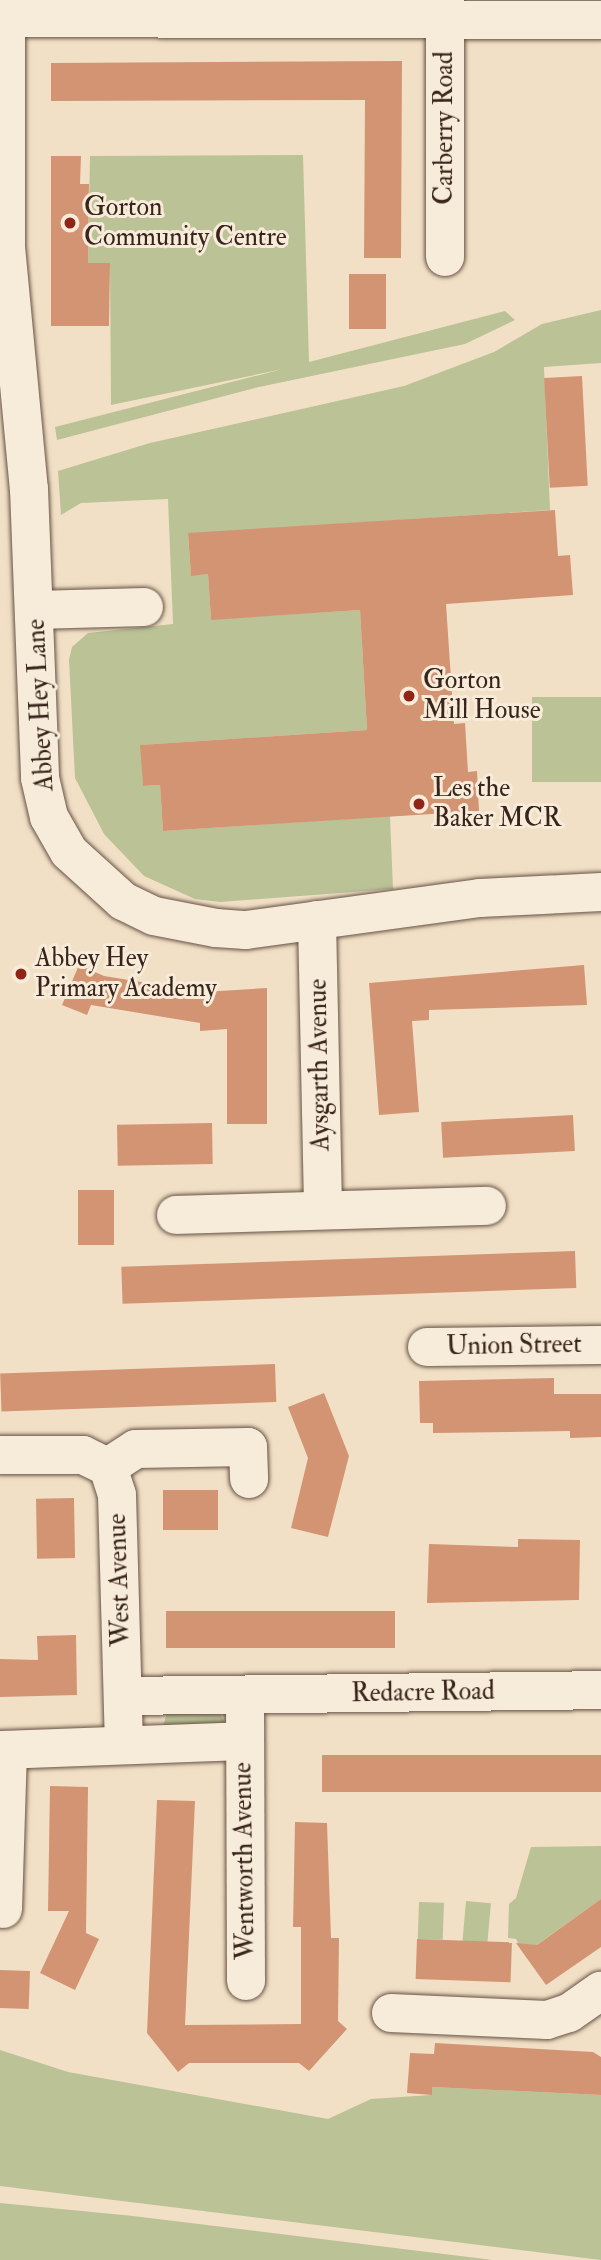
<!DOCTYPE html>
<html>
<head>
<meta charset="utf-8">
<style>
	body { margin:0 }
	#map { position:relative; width:601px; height:2260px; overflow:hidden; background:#f2e0c6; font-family:"IM FELL Double Pica",serif }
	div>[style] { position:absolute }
	.green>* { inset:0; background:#bac296; transform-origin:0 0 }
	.building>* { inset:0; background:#d29473; transform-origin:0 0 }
	.roads { filter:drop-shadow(0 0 2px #665345) drop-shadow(0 0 2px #665345) }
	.minor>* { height:38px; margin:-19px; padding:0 19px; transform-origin:19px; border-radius:19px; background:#f7ebda }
	.dots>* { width:19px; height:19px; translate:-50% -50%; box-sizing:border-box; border:4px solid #f7ebda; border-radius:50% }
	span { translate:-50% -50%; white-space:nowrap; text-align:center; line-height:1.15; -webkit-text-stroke:6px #f7ebda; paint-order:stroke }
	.street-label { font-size:26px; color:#38241a }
	.poi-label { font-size:26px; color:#38241a }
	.left { translate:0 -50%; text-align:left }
</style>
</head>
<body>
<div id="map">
	<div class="green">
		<div style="clip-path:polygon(303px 155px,309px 362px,505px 311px,515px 320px,465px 344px,259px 387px,57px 440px,55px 427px,283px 369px,111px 405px,110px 263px,88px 263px,90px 156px)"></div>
		<div style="clip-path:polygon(601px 310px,601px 363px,544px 367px,550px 510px,188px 534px,191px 575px,208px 574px,211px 619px,360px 610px,367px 730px,141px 745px,143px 786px,160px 785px,163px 831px,390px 816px,393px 889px,220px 902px,195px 899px,144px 876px,104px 834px,75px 778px,69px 660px,72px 647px,88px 633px,173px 624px,168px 499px,81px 503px,61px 515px,58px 471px,150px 443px,404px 386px,494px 352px,542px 324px)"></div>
		<div style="left:601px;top:697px;width:85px;height:69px;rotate:90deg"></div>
		<div style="clip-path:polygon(219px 1711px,225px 1724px,163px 1726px,167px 1713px)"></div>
		<div style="clip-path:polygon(601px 1846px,601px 1899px,524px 1954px,516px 1939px,508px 1938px,509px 1904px,516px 1898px,531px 1847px)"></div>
		<div style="left:466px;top:1901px;width:25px;height:40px;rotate:5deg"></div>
		<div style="left:419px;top:1902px;width:25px;height:37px;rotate:2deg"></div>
		<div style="clip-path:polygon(0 2050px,68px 2072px,328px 2119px,371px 2099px,431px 2095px,432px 2087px,601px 2095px,601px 2260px,0 2186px)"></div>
		<div style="clip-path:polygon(0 2203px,133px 2216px,493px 2260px,0 2260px)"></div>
	</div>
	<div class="building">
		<div style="clip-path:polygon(402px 61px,401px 258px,364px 258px,365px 100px,51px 101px,51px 63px)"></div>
		<div style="clip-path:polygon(51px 156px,81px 156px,80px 184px,89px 184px,88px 263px,110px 263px,109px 326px,51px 326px)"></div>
		<div style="left:386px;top:274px;width:55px;height:37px;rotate:90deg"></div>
		<div style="left:582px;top:376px;width:110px;height:38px;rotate:87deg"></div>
		<div style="clip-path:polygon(555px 510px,558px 556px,570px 555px,573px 595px,446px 604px,454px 724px,465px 723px,468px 772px,477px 771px,479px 811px,163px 831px,160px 785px,143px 786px,140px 745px,367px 730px,360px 610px,211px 620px,208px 574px,191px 576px,188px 533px)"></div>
		<div style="clip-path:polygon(79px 965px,104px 976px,203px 992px,267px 988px,267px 1124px,227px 1124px,227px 1029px,200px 1031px,200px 1023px,91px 1005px,87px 1015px,62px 1005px)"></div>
		<div style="clip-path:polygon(584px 965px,587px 1005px,429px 1010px,429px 1020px,412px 1021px,419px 1112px,379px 1115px,369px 983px)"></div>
		<div style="left:573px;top:1115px;width:36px;height:132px;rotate:87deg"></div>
		<div style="left:212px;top:1123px;width:41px;height:95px;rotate:89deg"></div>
		<div style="left:78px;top:1190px;width:36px;height:55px"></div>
		<div style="left:575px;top:1251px;width:37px;height:454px;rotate:88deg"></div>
		<div style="left:275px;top:1364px;width:38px;height:275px;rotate:88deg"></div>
		<div style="clip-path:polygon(554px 1378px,554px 1394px,601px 1394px,601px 1437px,570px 1438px,570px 1431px,433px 1433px,433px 1423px,420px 1423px,419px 1381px)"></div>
		<div style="clip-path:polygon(324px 1393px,349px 1456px,328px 1537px,291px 1528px,308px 1458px,288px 1407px)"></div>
		<div style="left:163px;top:1490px;width:55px;height:40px"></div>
		<div style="left:74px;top:1498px;width:60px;height:38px;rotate:89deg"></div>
		<div style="clip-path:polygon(518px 1539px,580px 1540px,579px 1600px,427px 1603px,429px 1544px,518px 1547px)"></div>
		<div style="left:395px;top:1611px;width:37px;height:229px;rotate:90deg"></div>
		<div style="clip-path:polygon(76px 1635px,77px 1695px,0 1697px,0 1659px,38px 1660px,37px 1636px)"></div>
		<div style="left:601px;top:1755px;width:37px;height:279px;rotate:90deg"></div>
		<div style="clip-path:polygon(50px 1786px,88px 1787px,86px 1933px,99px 1939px,75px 1990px,40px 1973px,69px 1911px,48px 1911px)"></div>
		<div style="clip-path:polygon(157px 1800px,195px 1801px,185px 2025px,301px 2024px,301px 1927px,293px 1927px,295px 1822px,327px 1823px,331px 1938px,339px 1938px,338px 2021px,347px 2029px,309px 2071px,299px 2063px,189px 2063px,178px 2072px,147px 2033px)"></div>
		<div style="clip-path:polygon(601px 1899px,601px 1947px,546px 1985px,516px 1943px,537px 1945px)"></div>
		<div style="left:417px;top:1939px;width:95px;height:40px;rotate:2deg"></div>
		<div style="left:0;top:1970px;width:30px;height:38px;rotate:2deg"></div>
		<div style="clip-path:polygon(435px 2043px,593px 2052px,601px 2057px,601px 2095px,432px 2087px,432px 2095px,407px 2093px,410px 2053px,434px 2054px)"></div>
	</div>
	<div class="roads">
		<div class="minor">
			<div style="left:6px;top:0;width:247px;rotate:90deg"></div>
			<div style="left:6px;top:247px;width:243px;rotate:84.6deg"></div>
			<div style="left:29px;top:489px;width:289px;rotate:87.8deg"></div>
			<div style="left:40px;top:778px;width:40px;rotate:77deg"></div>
			<div style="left:49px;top:817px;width:40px;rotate:60.3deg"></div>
			<div style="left:69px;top:852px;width:73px;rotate:42.2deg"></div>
			<div style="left:123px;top:901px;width:34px;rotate:26deg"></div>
			<div style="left:154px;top:916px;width:63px;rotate:11deg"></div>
			<div style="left:216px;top:928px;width:30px;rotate:4deg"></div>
			<div style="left:246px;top:930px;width:236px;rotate:-7.8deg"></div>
			<div style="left:480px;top:898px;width:121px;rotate:-2.8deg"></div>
			<div style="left:445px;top:0;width:257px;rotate:90deg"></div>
			<div style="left:6px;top:18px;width:595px;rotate:0.19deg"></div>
			<div style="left:36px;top:610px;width:108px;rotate:-1.6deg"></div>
			<div style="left:317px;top:920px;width:290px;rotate:88.8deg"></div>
			<div style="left:176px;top:1215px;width:311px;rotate:-1.7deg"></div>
			<div style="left:427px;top:1347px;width:174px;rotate:-0.7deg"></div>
			<div style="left:0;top:1455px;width:83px"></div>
			<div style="left:83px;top:1455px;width:28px;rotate:26deg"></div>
			<div style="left:108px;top:1467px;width:29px;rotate:72deg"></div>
			<div style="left:117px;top:1495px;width:246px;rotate:88.4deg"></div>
			<div style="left:108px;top:1467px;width:33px;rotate:-33deg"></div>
			<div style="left:136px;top:1449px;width:112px;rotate:-1deg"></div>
			<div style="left:248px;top:1447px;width:32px;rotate:88deg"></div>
			<div style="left:123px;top:1696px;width:478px;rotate:-0.7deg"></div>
			<div style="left:245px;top:1696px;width:285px;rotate:89.8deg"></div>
			<div style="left:0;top:1750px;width:244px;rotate:-2.1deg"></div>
			<div style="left:3px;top:1909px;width:159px;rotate:-88.2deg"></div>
			<div style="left:391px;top:2013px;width:156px;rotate:2.6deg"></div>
			<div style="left:547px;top:2020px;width:23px;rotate:-18deg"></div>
			<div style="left:569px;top:2013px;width:39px;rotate:-35deg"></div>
		</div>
	</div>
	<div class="dots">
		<div style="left:70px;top:223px;background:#8f2418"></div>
		<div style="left:409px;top:696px;background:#8f2418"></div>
		<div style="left:419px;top:804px;background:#8f2418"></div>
		<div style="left:21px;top:974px;background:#8f2418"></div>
	</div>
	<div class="street-label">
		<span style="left:445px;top:128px;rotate:-90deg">Carberry Road</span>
		<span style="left:41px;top:705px;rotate:-93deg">Abbey Hey Lane</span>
		<span style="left:320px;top:1065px;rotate:-91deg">Aysgarth Avenue</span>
		<span style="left:514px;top:1346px;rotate:-1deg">Union Street</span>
		<span style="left:120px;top:1580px;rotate:-92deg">West Avenue</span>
		<span style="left:423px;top:1693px;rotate:-1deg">Redacre Road</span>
		<span style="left:245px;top:1861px;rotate:-91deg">Wentworth Avenue</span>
	</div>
	<div class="poi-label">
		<span class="left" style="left:84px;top:223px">Gorton<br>Community Centre</span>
		<span class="left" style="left:423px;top:696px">Gorton<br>Mill House</span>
		<span class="left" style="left:433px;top:804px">Les the<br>Baker MCR</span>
		<span class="left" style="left:35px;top:974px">Abbey Hey<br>Primary Academy</span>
	</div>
</div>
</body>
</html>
